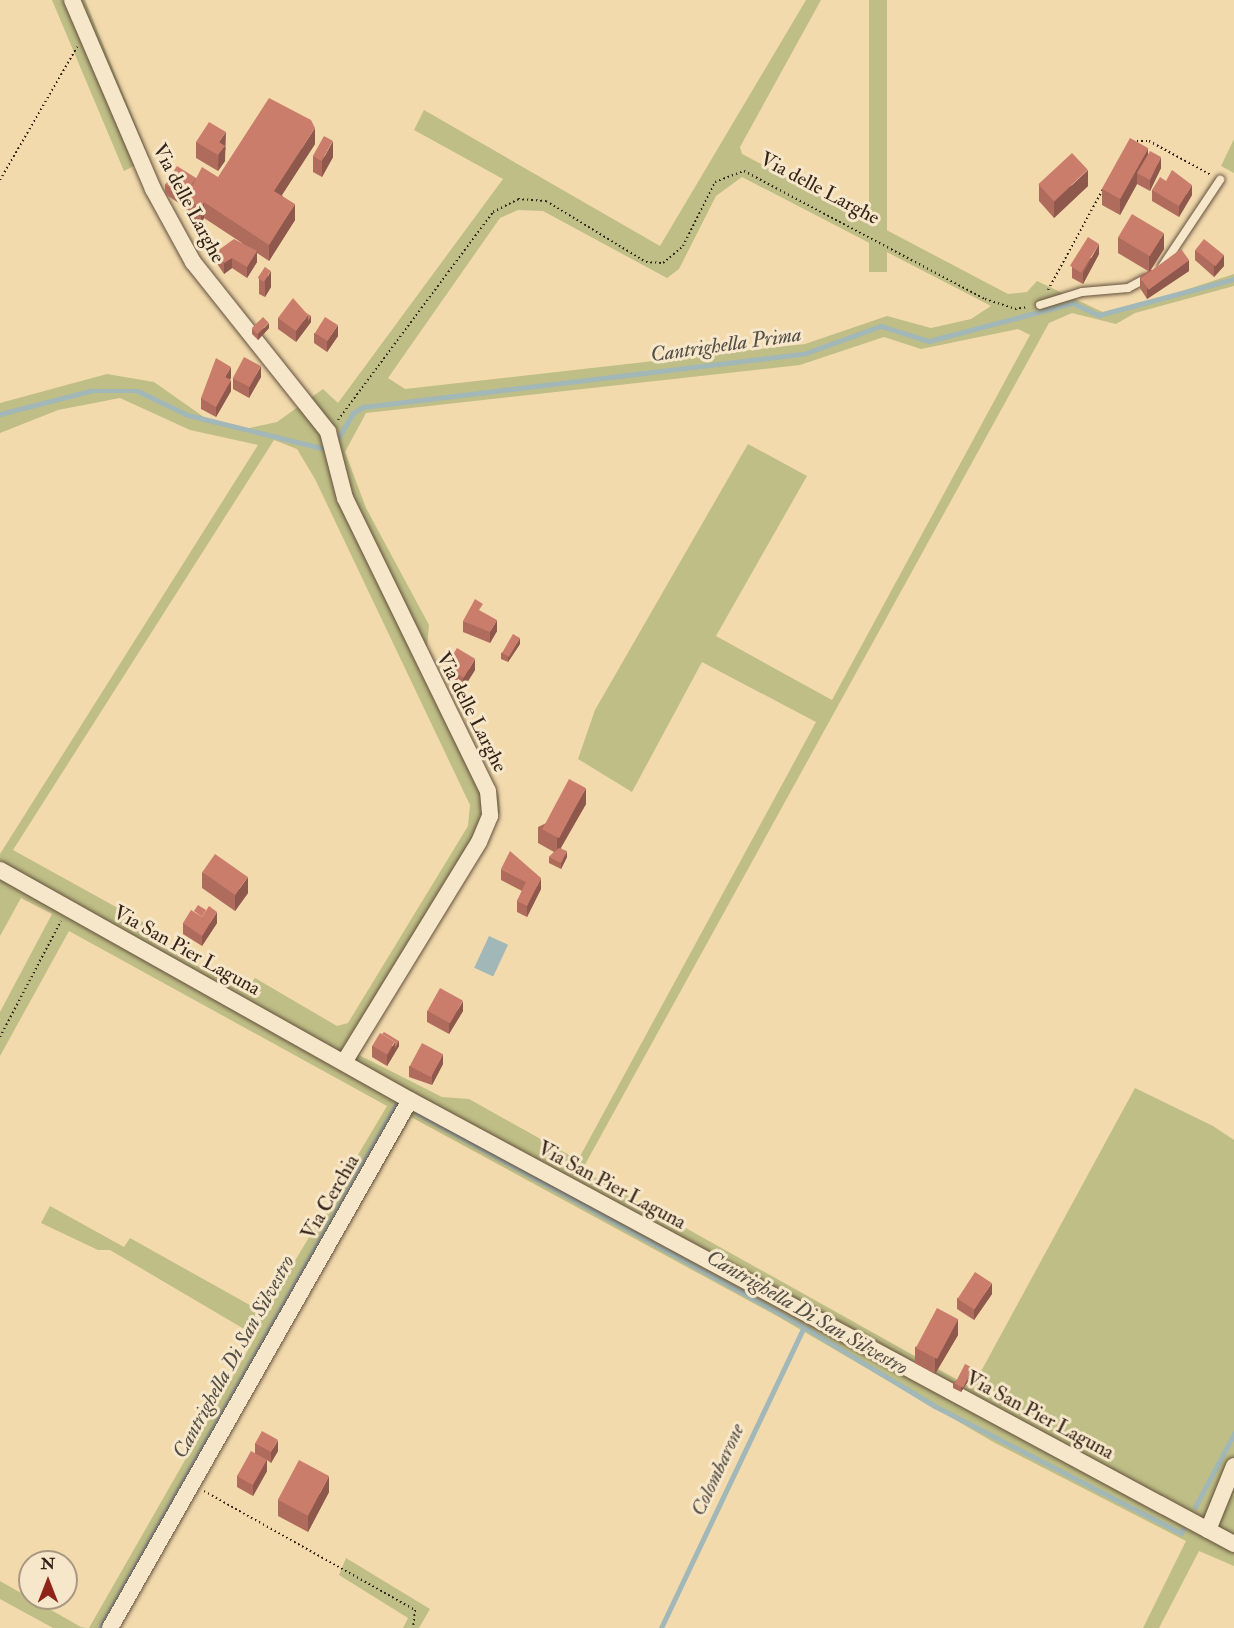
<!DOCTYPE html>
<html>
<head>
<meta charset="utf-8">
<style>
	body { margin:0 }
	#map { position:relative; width:1234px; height:1628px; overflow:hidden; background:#f2daad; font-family:"IM FELL Double Pica",serif }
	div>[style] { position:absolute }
	.green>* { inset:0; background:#bfbe86; transform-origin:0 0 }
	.water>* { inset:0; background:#a2b7b7; transform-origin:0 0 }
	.stream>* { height:4.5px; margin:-2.25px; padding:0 2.25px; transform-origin:2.25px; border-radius:2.25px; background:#a2b7b7 }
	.path>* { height:2px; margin-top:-1px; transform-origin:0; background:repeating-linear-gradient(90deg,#332216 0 1.5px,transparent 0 4.5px) }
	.roads { filter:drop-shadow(0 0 2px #63503c) drop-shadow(0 0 2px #63503c) }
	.lane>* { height:8px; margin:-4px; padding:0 4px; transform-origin:4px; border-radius:4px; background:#f7e7ca }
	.street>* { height:16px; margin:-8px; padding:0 8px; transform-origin:8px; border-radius:8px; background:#f7e7ca }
	.wall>* { inset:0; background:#af6c5d }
	.shaded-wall>* { inset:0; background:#8e584c }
	.building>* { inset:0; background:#cb7d6c; transform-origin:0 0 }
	span { translate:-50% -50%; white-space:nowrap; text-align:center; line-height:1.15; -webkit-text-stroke:6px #f7e7ca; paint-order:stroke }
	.street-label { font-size:20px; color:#332216 }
	.water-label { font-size:21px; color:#544f46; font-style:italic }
	.north { position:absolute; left:18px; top:1550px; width:60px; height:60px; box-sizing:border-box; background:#f7e7ca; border:2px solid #a99882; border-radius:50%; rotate:0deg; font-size:16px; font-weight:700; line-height:24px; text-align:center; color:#332216 }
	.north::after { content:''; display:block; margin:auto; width:21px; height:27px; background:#8f2418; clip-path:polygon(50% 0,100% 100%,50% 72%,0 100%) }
</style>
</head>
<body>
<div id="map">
	<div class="green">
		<div style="clip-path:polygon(52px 0,85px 0,149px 158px,124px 171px)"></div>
		<div style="clip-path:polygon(evenodd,806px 0,821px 0,740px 147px,742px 154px,1008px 294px,1027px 292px,1037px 281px,1109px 315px,1234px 274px,1234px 286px,1135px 313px,1116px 324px,1072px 313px,1049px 323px,582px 1170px,972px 1388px,1135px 1088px,1213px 1126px,1234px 1140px,1234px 1566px,1199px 1551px,1159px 1628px,1143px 1628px,1186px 1541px,995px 1443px,777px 1316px,411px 1117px,116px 1628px,89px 1628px,256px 1336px,110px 1250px,98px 1250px,41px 1223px,50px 1206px,124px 1247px,130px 1238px,264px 1313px,387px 1106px,69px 931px,0 1056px,0 1012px,52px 914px,21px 898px,0 936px,0 854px,258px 445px,190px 430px,120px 398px,58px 410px,0 433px,0 403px,107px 374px,154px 382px,211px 422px,245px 429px,277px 422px,323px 389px,338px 403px,503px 179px,414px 130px,424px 110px,660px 246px,806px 0,742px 177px,991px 306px,971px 319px,931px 328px,887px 316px,805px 344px,405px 389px,388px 378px,500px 218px,518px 210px,543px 211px,667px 278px,679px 269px,716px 196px,742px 177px,806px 0,1018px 329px,1030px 335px,832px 700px,716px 636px,807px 476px,748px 444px,595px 710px,578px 759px,632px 792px,702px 662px,816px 722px,578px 1160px,469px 1099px,442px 1097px,359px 1055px,500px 812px,499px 796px,427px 648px,429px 625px,366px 508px,345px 452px,366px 413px,800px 365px,884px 337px,921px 349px,1018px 329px,806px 0,274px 440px,297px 449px,315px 479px,470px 805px,468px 826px,348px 1023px,337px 1026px,255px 978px,244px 992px,154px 942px,154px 928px,13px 850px,274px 440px)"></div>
		<div style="left:869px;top:0;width:18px;height:272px"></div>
		<div style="clip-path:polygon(1234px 139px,1234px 173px,1221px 166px)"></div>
		<div style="clip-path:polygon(346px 1558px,430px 1609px,419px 1628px,403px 1628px,408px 1618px,339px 1575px)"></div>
		<div style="clip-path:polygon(0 1581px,81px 1627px,86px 1628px,53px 1628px,0 1599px)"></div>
	</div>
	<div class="water">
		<div style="left:489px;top:936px;width:21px;height:35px;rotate:25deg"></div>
	</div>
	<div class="stream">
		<div style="left:0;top:414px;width:93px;rotate:-14.3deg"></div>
		<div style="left:90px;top:391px;width:48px"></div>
		<div style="left:138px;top:391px;width:55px;rotate:25.6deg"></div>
		<div style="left:188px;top:415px;width:137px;rotate:13.9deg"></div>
		<div style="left:337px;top:440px;width:31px;rotate:-59deg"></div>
		<div style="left:353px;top:413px;width:12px;rotate:-31deg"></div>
		<div style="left:363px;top:407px;width:446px;rotate:-6.9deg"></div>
		<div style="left:806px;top:353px;width:80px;rotate:-19.8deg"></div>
		<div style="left:881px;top:326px;width:50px;rotate:17.4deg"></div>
		<div style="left:929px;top:341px;width:149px;rotate:-14.8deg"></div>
		<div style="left:1073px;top:303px;width:29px;rotate:25deg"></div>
		<div style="left:1099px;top:315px;width:140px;rotate:-14.9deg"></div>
		<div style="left:417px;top:1113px;width:442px;rotate:28.9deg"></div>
		<div style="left:804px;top:1327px;width:153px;rotate:31.1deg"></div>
		<div style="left:935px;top:1406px;width:277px;rotate:27.3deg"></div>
		<div style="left:1181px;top:1533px;width:4px;rotate:-63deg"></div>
		<div style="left:1195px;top:1507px;width:83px;rotate:-61.9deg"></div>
		<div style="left:100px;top:1628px;width:603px;rotate:-60.5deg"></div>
		<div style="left:661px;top:1628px;width:333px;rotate:-64.6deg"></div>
	</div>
	<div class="path">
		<div style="left:1132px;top:141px;width:17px"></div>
		<div style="left:1149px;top:141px;width:71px;rotate:28.7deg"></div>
		<div style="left:0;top:180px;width:154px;rotate:-59.9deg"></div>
		<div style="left:1048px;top:290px;width:115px;rotate:-61.4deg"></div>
		<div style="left:338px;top:420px;width:259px;rotate:-53.3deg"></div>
		<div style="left:493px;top:212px;width:28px;rotate:-27deg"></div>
		<div style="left:518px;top:199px;width:28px;rotate:4deg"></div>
		<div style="left:546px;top:201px;width:117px;rotate:31.4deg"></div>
		<div style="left:646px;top:262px;width:17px;rotate:3deg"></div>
		<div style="left:663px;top:263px;width:26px;rotate:-40deg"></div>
		<div style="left:683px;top:246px;width:72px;rotate:-63.4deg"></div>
		<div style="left:715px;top:182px;width:31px;rotate:-21deg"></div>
		<div style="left:744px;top:171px;width:273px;rotate:28deg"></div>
		<div style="left:985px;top:299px;width:32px;rotate:18deg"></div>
		<div style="left:1015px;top:309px;width:13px;rotate:-9deg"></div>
		<div style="left:0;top:1037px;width:131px;rotate:-62.3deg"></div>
		<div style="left:204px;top:1491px;width:242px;rotate:29.4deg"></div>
		<div style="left:415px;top:1610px;width:18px;rotate:96deg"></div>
	</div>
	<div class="roads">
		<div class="lane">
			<div style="left:1162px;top:267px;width:105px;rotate:-56.3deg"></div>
			<div style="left:1040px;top:305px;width:44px;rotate:-17.2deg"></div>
			<div style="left:1082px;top:292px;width:46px;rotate:-5deg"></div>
			<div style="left:1128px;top:288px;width:21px;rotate:-28deg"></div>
		</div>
		<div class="street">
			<div style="left:72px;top:0;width:206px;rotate:66.8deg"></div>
			<div style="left:153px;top:189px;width:83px;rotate:61.3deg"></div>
			<div style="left:193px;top:262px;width:217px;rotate:51.5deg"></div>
			<div style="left:328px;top:432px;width:68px;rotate:75.6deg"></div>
			<div style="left:345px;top:498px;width:326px;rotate:64deg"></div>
			<div style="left:488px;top:791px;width:25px;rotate:85deg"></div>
			<div style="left:490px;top:816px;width:28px;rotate:113deg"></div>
			<div style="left:479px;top:842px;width:258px;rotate:121.5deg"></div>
			<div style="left:0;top:870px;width:470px;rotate:29.3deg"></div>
			<div style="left:410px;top:1100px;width:936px;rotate:28.32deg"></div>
			<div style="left:1208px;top:1530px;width:69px;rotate:-67.9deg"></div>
			<div style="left:110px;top:1628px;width:607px;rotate:-60.4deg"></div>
		</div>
	</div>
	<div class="wall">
		<div style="clip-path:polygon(196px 142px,226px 148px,225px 150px,225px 161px,218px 171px,196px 158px)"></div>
		<div style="clip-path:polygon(315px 144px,282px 195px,295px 220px,269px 261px,257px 253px,257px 262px,247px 278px,232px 268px,224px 274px,216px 262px,216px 252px,242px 243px,204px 218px,201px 224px,186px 214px,186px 208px,165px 194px,165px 184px,196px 178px,218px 177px)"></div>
		<div style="clip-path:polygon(1148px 154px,1161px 168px,1150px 191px,1137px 184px,1120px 215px,1102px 205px,1102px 189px)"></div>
		<div style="clip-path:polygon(313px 156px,333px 157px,322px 177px,313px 172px)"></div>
		<div style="clip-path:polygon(1039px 185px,1088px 186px,1054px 218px,1039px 201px)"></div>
		<div style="clip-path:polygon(1152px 190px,1192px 195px,1179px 217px,1152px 201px)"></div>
		<div style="clip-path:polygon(1118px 237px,1164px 249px,1151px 270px,1189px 271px,1147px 299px,1140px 288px,1140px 277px,1148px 271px,1118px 253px)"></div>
		<div style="clip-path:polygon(1195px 250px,1224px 266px,1214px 277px,1195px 260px)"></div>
		<div style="clip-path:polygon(1099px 254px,1083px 284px,1072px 278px,1072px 267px)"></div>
		<div style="clip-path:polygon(265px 267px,271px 287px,265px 297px,259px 294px,259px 278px)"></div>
		<div style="clip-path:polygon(278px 318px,311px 322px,296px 342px,278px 329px)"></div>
		<div style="clip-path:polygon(269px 328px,258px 340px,252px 334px,252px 329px)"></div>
		<div style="clip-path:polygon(314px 333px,338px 336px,327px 352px,314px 343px)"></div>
		<div style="clip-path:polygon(261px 377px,249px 398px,233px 389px,233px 378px)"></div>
		<div style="clip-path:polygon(231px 378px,230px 379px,231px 391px,216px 417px,201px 409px,201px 398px)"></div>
		<div style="clip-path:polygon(463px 621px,497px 631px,490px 643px,463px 632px)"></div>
		<div style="clip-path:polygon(520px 644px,508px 662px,501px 659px,501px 653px)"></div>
		<div style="clip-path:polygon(445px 667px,475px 670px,463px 689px,445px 678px)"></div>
		<div style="clip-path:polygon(586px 804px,561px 848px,567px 857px,561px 869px,549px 863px,549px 857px,554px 852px,538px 843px,538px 827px)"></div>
		<div style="clip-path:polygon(501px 869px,541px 889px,527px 917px,517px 912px,517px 901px,522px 891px,501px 880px)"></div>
		<div style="clip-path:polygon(202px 872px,248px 893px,235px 911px,202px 888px)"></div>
		<div style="clip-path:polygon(183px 923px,217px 923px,202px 946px,183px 934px)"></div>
		<div style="clip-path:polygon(427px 1011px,463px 1011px,449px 1034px,427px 1022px)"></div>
		<div style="clip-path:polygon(372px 1046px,399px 1046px,387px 1066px,372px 1057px)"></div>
		<div style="clip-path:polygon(443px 1064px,432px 1085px,409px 1077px,409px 1066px)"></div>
		<div style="clip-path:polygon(992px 1294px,974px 1320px,957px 1309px,957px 1298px)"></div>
		<div style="clip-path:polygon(958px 1335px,935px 1374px,915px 1363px,915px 1347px)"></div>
		<div style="clip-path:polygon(973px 1374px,961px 1392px,953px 1388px,953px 1382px)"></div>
		<div style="clip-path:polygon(255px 1443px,278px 1451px,271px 1463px,267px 1460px,267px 1471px,253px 1496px,237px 1487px,237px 1476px,255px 1453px)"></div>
		<div style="clip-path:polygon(329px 1492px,308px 1532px,278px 1516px,278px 1500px)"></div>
	</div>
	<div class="shaded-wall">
		<div style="clip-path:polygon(315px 128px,315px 144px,274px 207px,274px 191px)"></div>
		<div style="clip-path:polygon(226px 132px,225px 161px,218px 171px,219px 142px)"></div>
		<div style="clip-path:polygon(333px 141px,333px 157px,322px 177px,322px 161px)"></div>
		<div style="clip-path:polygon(1148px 148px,1148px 164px,1137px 173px,1137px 184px,1120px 215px,1120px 199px)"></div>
		<div style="clip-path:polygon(1161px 157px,1161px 168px,1150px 191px,1150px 180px)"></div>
		<div style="clip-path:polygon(1088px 170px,1088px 186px,1054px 218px,1054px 202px)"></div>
		<div style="clip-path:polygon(1192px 185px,1192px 195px,1179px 217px,1179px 206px)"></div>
		<div style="clip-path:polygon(204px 202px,204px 218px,201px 224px,201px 208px)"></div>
		<div style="clip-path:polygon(295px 204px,295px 220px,269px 261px,269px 245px)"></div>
		<div style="clip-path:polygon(1164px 233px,1164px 249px,1149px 272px,1149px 256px)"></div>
		<div style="clip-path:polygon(1099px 244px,1099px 254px,1083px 284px,1083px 273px)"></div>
		<div style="clip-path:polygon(257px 251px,257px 262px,247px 278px,247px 267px)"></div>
		<div style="clip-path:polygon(1224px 255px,1224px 266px,1214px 277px,1214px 266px)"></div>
		<div style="clip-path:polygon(232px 258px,232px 268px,224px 274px,224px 263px)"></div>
		<div style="clip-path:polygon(1189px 260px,1189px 271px,1147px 299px,1147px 288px)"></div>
		<div style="clip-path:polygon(271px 271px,271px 287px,265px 297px,265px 281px)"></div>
		<div style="clip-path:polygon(308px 315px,311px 316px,311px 322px,296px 342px,296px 331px)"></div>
		<div style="clip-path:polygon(269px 323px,269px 328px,258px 340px,258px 334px)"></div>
		<div style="clip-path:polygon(338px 325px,338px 336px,327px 352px,327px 341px)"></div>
		<div style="clip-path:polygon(261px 366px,261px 377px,249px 398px,249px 387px)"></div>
		<div style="clip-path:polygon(231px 367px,231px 378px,225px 388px,225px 377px)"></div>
		<div style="clip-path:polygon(231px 380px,231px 391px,216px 417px,216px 407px)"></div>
		<div style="clip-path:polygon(497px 620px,497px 631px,490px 643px,490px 632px)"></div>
		<div style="clip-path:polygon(520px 638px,520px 644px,508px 662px,508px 657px)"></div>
		<div style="clip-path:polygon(475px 659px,475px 670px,463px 689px,463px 679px)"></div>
		<div style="clip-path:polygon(586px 788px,586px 804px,557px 854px,557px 838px)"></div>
		<div style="clip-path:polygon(567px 851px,567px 857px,561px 869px,561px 863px)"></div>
		<div style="clip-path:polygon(248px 877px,248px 893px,235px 911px,235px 895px)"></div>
		<div style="clip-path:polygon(541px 878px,541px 889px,527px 917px,527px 906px)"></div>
		<div style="clip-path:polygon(217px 912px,217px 923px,202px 946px,202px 936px)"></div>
		<div style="clip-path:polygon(463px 1001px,463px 1011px,449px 1034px,449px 1024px)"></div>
		<div style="clip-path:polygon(399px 1041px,399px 1046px,387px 1066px,387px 1056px,395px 1042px)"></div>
		<div style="clip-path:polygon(443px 1054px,443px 1064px,432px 1085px,432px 1075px)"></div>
		<div style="clip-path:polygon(992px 1283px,992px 1294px,974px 1320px,974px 1309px)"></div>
		<div style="clip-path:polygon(958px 1319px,958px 1335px,935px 1374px,935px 1358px)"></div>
		<div style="clip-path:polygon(973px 1368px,973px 1374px,961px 1392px,961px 1387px)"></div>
		<div style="clip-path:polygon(278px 1440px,278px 1451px,271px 1463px,271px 1452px)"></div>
		<div style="clip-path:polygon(267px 1460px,267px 1471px,253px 1496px,253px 1485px)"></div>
		<div style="clip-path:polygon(329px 1476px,329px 1492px,308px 1532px,308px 1516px)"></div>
	</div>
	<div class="building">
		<div style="clip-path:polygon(269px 98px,311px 120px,315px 128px,274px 191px,295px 204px,269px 245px,204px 202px,201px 208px,186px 198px,202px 167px,218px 177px)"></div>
		<div style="clip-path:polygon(209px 122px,226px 132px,219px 142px,225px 146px,218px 155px,196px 142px)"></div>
		<div style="left:324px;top:136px;width:10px;height:23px;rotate:29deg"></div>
		<div style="left:1130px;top:138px;width:21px;height:58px;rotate:29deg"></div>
		<div style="clip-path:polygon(1150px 151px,1161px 157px,1150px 180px,1137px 173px)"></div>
		<div style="left:1072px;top:153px;width:23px;height:46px;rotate:47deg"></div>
		<div style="left:177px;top:166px;width:22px;height:22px;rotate:32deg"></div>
		<div style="clip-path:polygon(1172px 170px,1192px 185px,1179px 206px,1152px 190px,1160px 177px,1166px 181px)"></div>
		<div style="left:1132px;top:214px;width:37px;height:27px;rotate:31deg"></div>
		<div style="left:1088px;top:237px;width:13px;height:34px;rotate:32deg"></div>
		<div style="clip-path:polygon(234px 239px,257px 251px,247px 267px,232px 258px,224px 263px,216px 252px)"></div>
		<div style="left:1204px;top:239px;width:26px;height:14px;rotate:39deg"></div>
		<div style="left:1181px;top:249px;width:14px;height:50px;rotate:54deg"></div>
		<div style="left:265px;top:267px;width:7px;height:13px;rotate:34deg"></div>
		<div style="clip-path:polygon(293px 298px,308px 315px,296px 331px,278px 318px)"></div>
		<div style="clip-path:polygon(305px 312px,311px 316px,308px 321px,308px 315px)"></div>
		<div style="left:263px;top:317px;width:8px;height:16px;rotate:45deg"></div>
		<div style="left:325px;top:317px;width:15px;height:19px;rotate:32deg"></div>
		<div style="left:244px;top:357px;width:19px;height:24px;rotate:28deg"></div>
		<div style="clip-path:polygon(216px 358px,231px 367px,225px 377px,231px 380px,216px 407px,201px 398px)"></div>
		<div style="clip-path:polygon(475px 599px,483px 604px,479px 610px,497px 620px,490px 632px,463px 621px)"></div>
		<div style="left:513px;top:634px;width:8px;height:22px;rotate:30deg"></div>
		<div style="left:457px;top:648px;width:21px;height:22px;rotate:31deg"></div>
		<div style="left:569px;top:779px;width:19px;height:57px;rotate:28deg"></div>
		<div style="clip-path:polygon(559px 848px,567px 851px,561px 863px,549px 857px)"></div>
		<div style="clip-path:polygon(510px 851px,541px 878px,527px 906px,517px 901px,526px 882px,501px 869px)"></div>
		<div style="left:215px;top:854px;width:40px;height:22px;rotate:35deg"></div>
		<div style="clip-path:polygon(198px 905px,206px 910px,202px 917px,194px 911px)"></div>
		<div style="clip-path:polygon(209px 906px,217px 912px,202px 936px,183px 923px,191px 910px,202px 917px)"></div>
		<div style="left:440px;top:988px;width:26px;height:26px;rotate:29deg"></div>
		<div style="clip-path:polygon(384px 1032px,399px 1041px,395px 1048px,395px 1042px,382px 1034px)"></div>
		<div style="left:380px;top:1033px;width:17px;height:15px;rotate:31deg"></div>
		<div style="left:422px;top:1043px;width:24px;height:26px;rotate:28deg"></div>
		<div style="left:975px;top:1272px;width:20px;height:32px;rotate:33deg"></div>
		<div style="left:937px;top:1308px;width:24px;height:45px;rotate:28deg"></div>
		<div style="left:965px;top:1364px;width:9px;height:22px;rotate:27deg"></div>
		<div style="left:262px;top:1431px;width:18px;height:14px;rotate:29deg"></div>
		<div style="left:251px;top:1451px;width:18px;height:29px;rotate:29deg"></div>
		<div style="left:299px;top:1460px;width:34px;height:45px;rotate:28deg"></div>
	</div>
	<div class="street-label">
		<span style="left:820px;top:188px;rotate:28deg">Via delle Larghe</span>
		<span style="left:189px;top:203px;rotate:62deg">Via delle Larghe</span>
		<span style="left:472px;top:712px;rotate:63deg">Via delle Larghe</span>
		<span style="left:187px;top:950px;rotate:29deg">Via San Pier Laguna</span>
		<span style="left:612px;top:1185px;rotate:28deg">Via San Pier Laguna</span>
		<span style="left:330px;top:1197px;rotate:-60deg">Via Cerchia</span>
		<span style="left:1040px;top:1415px;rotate:28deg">Via San Pier Laguna</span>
	</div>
	<div class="water-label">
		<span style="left:726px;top:345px;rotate:-8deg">Cantrighella Prima</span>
		<span style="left:807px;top:1313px;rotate:30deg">Cantrighella Di San Silvestro</span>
		<span style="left:234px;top:1357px;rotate:-61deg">Cantrighella Di San Silvestro</span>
		<span style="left:718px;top:1470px;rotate:-65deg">Colombarone</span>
	</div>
	<div class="north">N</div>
</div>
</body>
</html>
